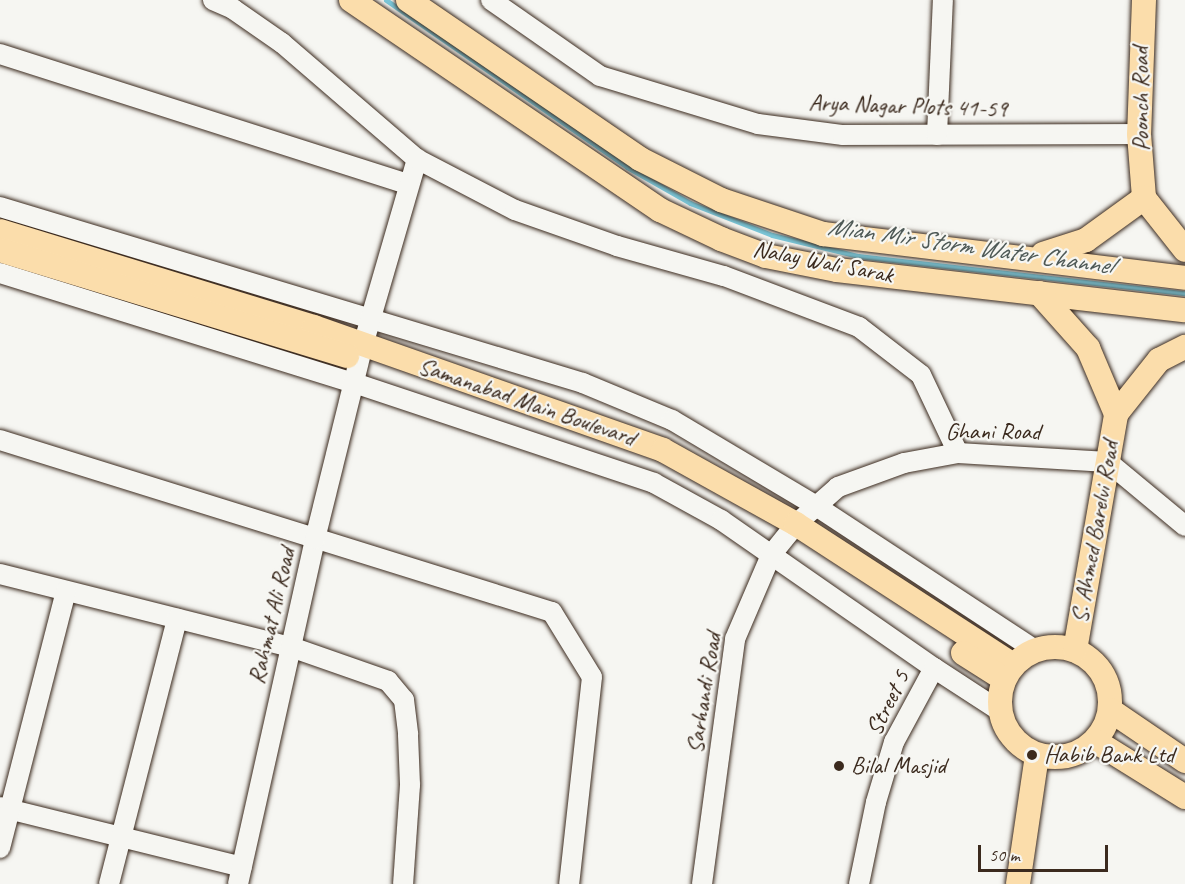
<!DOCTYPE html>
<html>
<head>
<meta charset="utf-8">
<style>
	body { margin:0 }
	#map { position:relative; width:1185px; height:884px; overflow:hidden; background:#f6f6f2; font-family:Caveat,sans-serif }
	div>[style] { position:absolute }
	.stream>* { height:5px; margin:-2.5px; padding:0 2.5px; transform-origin:2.5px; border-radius:2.5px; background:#7ac6d8 }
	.roads { filter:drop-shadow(0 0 2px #3b2a1e) drop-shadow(0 0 2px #3b2a1e) }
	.minor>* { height:20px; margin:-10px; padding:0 10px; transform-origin:10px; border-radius:10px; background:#f6f6f2 }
	.major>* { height:24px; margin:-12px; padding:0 12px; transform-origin:12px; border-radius:12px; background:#fbddab }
	.major>.ring { margin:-12px; padding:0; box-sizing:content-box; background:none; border:24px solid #fbddab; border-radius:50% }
	.dots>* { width:16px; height:16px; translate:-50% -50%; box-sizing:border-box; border:3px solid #f6f6f2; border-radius:50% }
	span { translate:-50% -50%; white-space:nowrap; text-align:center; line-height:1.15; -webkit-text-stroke:4.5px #f6f6f2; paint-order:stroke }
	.street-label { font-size:24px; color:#3b2a1e }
	.poi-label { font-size:24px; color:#3b2a1e }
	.left { translate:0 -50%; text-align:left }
	.water-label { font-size:26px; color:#4e5956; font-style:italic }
	.scale { position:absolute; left:978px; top:845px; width:130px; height:27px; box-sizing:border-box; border:3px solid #3b2a1e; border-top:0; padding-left:8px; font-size:18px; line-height:21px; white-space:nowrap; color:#3b2a1e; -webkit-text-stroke:4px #f6f6f2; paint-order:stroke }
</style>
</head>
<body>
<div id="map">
	<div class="stream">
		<div style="left:386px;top:0;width:293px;rotate:34.7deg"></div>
		<div style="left:627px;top:167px;width:73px;rotate:29.7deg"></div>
		<div style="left:690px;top:203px;width:88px;rotate:21.3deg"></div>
		<div style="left:772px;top:235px;width:89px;rotate:13.7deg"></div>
		<div style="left:858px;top:256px;width:329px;rotate:6.5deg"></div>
	</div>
	<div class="roads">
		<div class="minor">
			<div style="left:213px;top:0;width:22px;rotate:24deg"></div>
			<div style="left:233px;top:9px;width:60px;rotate:34.8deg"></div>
			<div style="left:282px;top:43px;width:178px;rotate:40.7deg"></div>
			<div style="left:491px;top:0;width:133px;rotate:34.9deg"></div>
			<div style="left:600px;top:76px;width:165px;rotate:16.9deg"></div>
			<div style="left:758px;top:124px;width:86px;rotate:7.4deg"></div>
			<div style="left:843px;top:135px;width:296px;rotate:-0.2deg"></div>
			<div style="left:0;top:54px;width:428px;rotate:17.7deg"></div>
			<div style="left:937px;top:135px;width:135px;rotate:-87.5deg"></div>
			<div style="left:0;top:207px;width:609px;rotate:16.8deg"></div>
			<div style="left:583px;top:383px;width:96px;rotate:22.6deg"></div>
			<div style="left:672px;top:420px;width:168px;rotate:30.8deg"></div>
			<div style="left:816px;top:506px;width:262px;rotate:33.3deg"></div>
			<div style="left:0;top:273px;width:371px;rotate:17.3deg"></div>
			<div style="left:354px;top:383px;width:316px;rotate:18.4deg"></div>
			<div style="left:654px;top:483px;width:77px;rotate:28.9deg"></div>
			<div style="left:721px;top:520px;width:259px;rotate:34.8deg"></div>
			<div style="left:934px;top:668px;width:84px;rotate:118.4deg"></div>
			<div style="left:894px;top:742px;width:63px;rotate:106.7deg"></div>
			<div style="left:876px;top:802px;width:84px;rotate:101.7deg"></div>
			<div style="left:0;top:440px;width:578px;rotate:17.31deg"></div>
			<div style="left:552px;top:612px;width:76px;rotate:58.4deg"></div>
			<div style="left:592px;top:677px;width:208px;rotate:96.3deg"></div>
			<div style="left:0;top:574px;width:300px;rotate:14.1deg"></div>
			<div style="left:291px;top:647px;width:103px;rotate:19.3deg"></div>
			<div style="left:388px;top:681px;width:25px;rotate:50deg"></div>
			<div style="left:404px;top:700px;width:35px;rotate:83deg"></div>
			<div style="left:408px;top:735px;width:50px;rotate:87.7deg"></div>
			<div style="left:410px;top:785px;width:99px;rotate:94deg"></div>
			<div style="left:934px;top:668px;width:79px;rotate:33.1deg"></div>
			<div style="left:0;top:807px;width:249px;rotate:13.9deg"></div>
			<div style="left:0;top:848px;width:265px;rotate:-75.6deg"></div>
			<div style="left:109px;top:884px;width:274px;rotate:-75.6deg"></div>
			<div style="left:238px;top:884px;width:353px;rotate:-77.4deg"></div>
			<div style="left:315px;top:539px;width:200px;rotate:-76.1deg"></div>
			<div style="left:363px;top:345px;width:194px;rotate:-73.8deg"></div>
			<div style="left:417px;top:159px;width:110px;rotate:27.5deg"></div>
			<div style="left:515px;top:210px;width:108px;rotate:19.4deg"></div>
			<div style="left:617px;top:246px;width:111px;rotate:15.7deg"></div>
			<div style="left:724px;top:276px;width:144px;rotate:20.7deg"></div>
			<div style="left:859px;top:327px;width:78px;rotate:37.7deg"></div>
			<div style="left:921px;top:375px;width:86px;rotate:64.6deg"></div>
			<div style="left:702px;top:884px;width:247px;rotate:-82.3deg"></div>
			<div style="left:735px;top:639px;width:91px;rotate:-66.8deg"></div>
			<div style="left:771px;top:555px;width:40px;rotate:-51deg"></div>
			<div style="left:796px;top:524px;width:56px;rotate:-41.4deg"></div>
			<div style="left:838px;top:487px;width:70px;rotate:-20deg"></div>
			<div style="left:904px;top:463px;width:55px;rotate:-10.5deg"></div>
			<div style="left:958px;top:453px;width:150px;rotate:3.4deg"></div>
			<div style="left:1108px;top:462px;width:100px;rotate:39.7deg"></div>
		</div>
		<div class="major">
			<div style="left:351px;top:0;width:374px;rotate:34.2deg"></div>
			<div style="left:660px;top:210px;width:68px;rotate:25.4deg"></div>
			<div style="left:721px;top:239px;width:48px;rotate:20.7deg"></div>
			<div style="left:766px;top:256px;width:72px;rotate:11.2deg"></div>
			<div style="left:837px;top:270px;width:350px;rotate:6.6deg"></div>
			<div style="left:408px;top:0;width:281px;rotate:34.4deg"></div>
			<div style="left:640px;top:159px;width:91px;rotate:26.8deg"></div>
			<div style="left:721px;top:200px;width:108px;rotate:18.4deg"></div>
			<div style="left:823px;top:234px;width:365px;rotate:6.9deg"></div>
			<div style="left:1144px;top:0;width:134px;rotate:92.1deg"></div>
			<div style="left:1139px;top:134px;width:64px;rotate:85.5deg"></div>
			<div style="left:1144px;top:198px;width:66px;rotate:51.7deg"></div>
			<div style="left:0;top:231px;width:328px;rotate:17deg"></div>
			<div style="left:314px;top:327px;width:370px;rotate:19.4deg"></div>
			<div style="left:663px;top:450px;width:152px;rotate:29.1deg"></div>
			<div style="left:796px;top:524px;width:259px;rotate:33deg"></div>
			<div style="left:0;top:250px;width:363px;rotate:17deg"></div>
			<div style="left:1043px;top:254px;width:45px;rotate:-18deg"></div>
			<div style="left:1086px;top:240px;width:72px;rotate:-35.9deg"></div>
			<div style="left:1039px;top:293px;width:74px;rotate:48.3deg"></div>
			<div style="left:1088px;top:348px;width:72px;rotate:67deg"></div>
			<div class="ring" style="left:1000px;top:647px;width:86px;height:86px"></div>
			<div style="left:1075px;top:650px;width:240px;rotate:-80.1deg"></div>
			<div style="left:1116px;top:414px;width:69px;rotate:-51.5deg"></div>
			<div style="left:1159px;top:360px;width:29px;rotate:-27deg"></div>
			<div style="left:963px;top:653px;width:49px;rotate:32.4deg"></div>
			<div style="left:1110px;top:710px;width:91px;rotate:34.2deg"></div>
			<div style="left:1095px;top:741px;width:106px;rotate:31.9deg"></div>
			<div style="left:1018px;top:884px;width:130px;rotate:-81.6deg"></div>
		</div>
	</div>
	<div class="dots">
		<div style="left:1032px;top:755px;background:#3b2a1e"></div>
		<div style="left:839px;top:766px;background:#3b2a1e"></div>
	</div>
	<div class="street-label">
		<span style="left:1141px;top:99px;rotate:-90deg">Poonch Road</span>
		<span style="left:908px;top:106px;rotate:2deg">Arya Nagar Plots 41-59</span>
		<span style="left:823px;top:262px;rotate:11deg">Nalay Wali Sarak</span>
		<span style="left:527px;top:402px;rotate:19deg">Samanabad Main Boulevard</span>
		<span style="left:993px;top:432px">Ghani Road</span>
		<span style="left:1095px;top:532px;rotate:-80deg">S. Ahmed Barelvi Road</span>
		<span style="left:272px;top:616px;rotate:-77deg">Rahmat Ali Road</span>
		<span style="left:704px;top:693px;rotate:-81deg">Sarhandi Road</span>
		<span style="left:888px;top:703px;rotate:-64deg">Street 5</span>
	</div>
	<div class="poi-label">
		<span class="left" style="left:1044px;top:755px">Habib Bank Ltd</span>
		<span class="left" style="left:851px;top:766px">Bilal Masjid</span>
	</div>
	<div class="water-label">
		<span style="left:970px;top:246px;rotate:8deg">Mian Mir Storm Water Channel</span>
	</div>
	<div class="scale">50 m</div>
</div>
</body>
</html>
